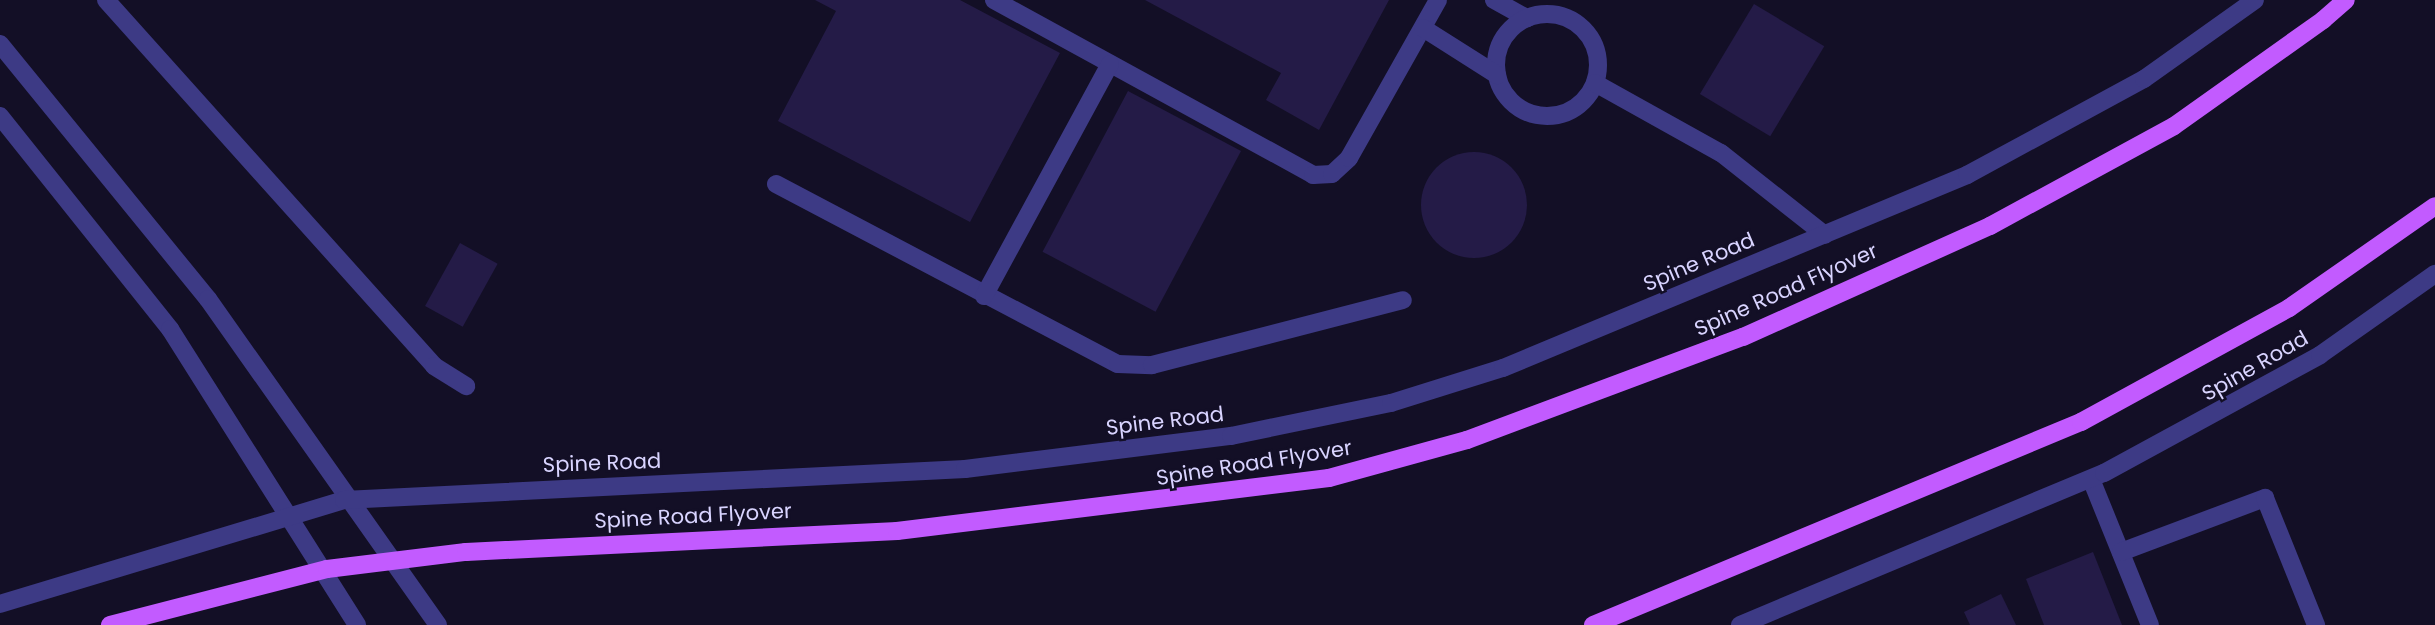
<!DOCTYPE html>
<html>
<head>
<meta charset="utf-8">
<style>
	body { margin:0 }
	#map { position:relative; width:2435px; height:625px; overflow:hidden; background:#130f26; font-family:Poppins,sans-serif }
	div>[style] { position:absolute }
	.building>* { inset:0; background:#241b47; transform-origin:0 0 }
	.round { border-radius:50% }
	.minor>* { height:18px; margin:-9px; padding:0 9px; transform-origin:9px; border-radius:9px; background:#3d3a85 }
	.minor>.ring { margin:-9px; padding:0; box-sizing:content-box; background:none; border:18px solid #3d3a85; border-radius:50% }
	.major>* { height:18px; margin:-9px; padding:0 9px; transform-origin:9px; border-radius:9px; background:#c25bff }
	.major-bridge>* { height:18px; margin:-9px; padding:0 9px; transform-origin:9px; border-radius:9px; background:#c25bff }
	span { translate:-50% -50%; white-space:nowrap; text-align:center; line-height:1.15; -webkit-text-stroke:5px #130f26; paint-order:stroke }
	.street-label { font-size:21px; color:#d9d4ff }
</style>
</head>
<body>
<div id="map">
	<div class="building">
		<div style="clip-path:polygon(815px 0,960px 0,1060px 53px,970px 222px,778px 121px,836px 11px)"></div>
		<div style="clip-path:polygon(1145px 0,1389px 0,1319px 130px,1266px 100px,1281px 73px)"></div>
		<div style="left:1754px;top:4px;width:82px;height:105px;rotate:31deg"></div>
		<div style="left:1128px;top:91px;width:128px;height:182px;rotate:28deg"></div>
		<div class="round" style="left:1421px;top:152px;width:106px;height:106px"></div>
		<div style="left:460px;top:243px;width:43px;height:72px;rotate:29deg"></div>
		<div style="clip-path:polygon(2093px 552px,2122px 625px,2044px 625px,2026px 579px)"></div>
		<div style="clip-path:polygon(2001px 594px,2016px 625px,1970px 625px,1964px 612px)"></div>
	</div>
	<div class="minor">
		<div style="left:106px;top:0;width:491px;rotate:48.1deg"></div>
		<div style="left:434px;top:366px;width:38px;rotate:32deg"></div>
		<div style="left:994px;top:0;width:364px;rotate:28.7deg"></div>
		<div style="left:1313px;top:175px;width:19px;rotate:-3deg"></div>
		<div style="left:1332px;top:174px;width:23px;rotate:-43deg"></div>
		<div style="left:1349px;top:158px;width:181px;rotate:-60.6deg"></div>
		<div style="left:1494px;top:0;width:38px;rotate:29deg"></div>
		<div class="ring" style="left:1496px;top:14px;width:84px;height:84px"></div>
		<div style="left:1423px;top:28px;width:88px;rotate:32.4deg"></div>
		<div style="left:0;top:44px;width:329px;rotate:50.8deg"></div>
		<div style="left:208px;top:299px;width:399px;rotate:54.8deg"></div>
		<div style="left:1595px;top:83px;width:144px;rotate:29.1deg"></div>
		<div style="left:1721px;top:153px;width:132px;rotate:38.3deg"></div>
		<div style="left:0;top:116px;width:273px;rotate:51.4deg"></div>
		<div style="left:170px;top:329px;width:350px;rotate:57.7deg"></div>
		<div style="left:776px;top:184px;width:386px;rotate:27.8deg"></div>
		<div style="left:1118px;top:364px;width:34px;rotate:2deg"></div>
		<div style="left:1152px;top:365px;width:259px;rotate:-14.5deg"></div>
		<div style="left:984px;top:296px;width:264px;rotate:-61.5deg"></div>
		<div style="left:2091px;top:479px;width:157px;rotate:68deg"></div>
		<div style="left:2121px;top:552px;width:154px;rotate:-20.6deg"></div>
		<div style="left:2265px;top:498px;width:137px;rotate:68.1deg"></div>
		<div style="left:0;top:604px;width:359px;rotate:-16.8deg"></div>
		<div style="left:344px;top:500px;width:622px;rotate:-2.86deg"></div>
		<div style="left:965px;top:469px;width:268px;rotate:-7.1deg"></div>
		<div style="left:1231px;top:436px;width:163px;rotate:-11.7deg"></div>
		<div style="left:1391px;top:403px;width:117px;rotate:-17.4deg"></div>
		<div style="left:1503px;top:368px;width:503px;rotate:-22.58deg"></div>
		<div style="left:1967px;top:175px;width:201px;rotate:-28.5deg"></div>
		<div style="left:2144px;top:79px;width:136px;rotate:-35.4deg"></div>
		<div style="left:1740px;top:625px;width:394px;rotate:-22.7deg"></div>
		<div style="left:2104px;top:473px;width:246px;rotate:-28.6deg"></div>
		<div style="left:2320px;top:355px;width:141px;rotate:-35.2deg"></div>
	</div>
	<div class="major">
		<div style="left:2323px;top:20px;width:30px;rotate:-41deg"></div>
		<div style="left:1593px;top:625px;width:529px;rotate:-22.59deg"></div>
		<div style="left:2081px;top:422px;width:237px;rotate:-28.7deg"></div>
		<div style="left:2289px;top:308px;width:178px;rotate:-34.9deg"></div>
	</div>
	<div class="major-bridge">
		<div style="left:110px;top:625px;width:224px;rotate:-14.5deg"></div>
		<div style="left:327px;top:569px;width:140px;rotate:-7deg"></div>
		<div style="left:466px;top:552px;width:432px;rotate:-2.8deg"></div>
		<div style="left:897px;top:531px;width:435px;rotate:-7deg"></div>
		<div style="left:1329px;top:478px;width:143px;rotate:-15.4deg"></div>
		<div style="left:1467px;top:440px;width:295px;rotate:-20.5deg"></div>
		<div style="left:1743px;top:337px;width:271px;rotate:-24.2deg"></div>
		<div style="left:1990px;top:226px;width:209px;rotate:-28.5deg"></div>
		<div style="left:2174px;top:126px;width:183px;rotate:-35.4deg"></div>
	</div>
	<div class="street-label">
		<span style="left:1699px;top:262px;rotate:-23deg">Spine Road</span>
		<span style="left:1786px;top:290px;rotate:-24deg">Spine Road Flyover</span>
		<span style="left:2255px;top:366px;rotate:-30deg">Spine Road</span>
		<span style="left:1165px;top:421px;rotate:-7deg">Spine Road</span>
		<span style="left:602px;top:463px;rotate:-2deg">Spine Road</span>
		<span style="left:1254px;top:463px;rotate:-9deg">Spine Road Flyover</span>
		<span style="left:693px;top:516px;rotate:-3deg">Spine Road Flyover</span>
	</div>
</div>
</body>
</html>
